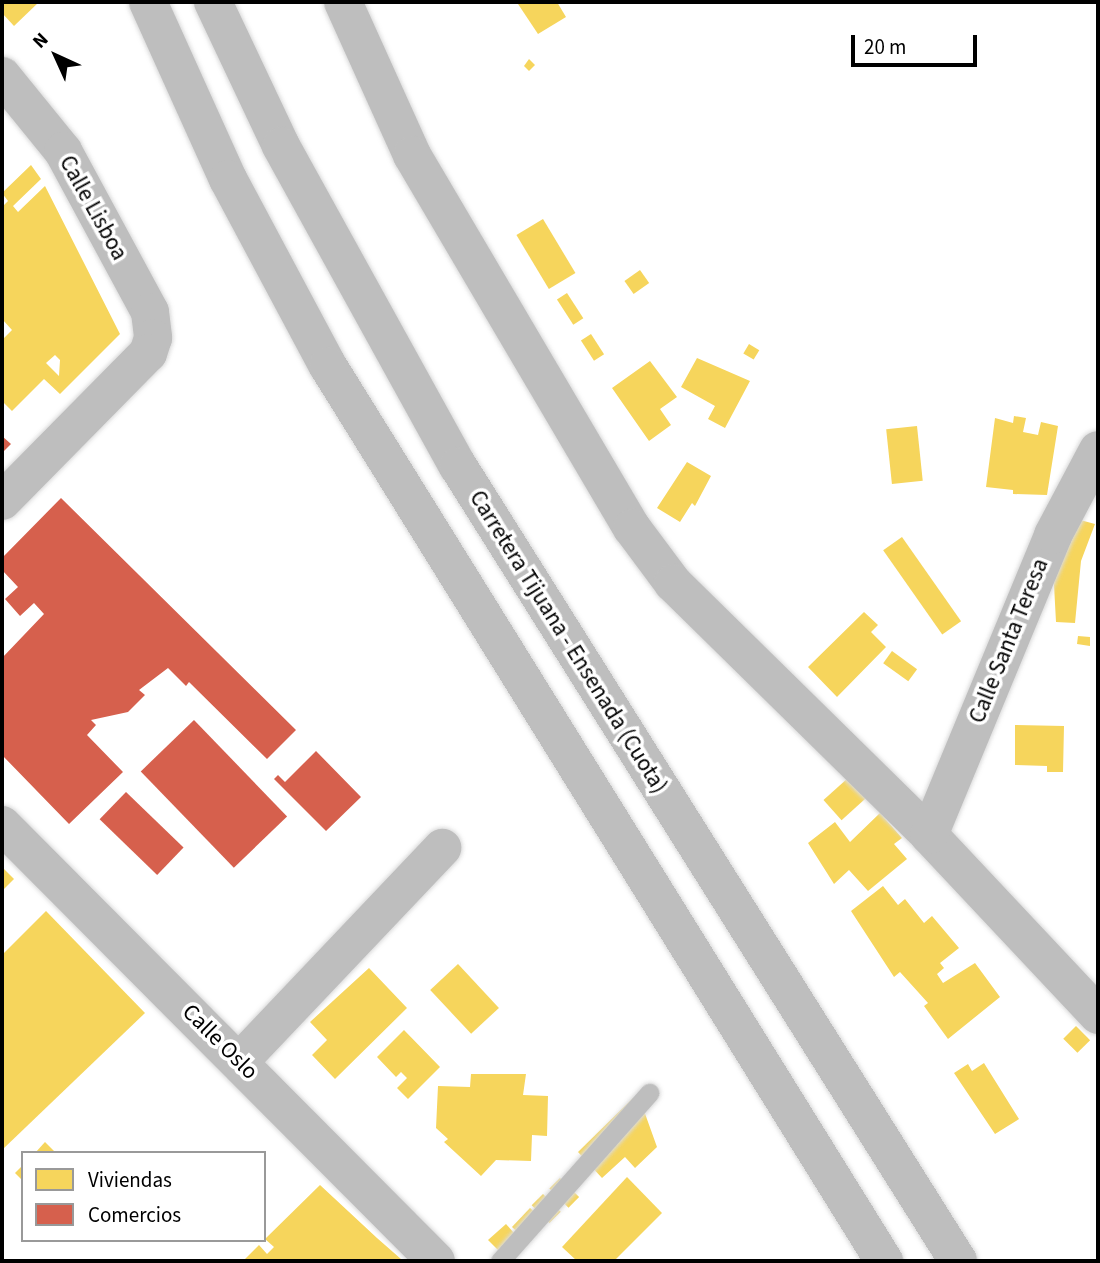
<!DOCTYPE html>
<html>
<head>
<meta charset="utf-8">
<style>
	body { margin:0 }
	#map { position:relative; width:1100px; height:1263px; overflow:hidden; background:#fff; font-family:"Source Sans 3",sans-serif }
	div>[style] { position:absolute }
	.homes>* { inset:0; background:#f6d55c; transform-origin:0 0 }
	.shops>* { inset:0; background:#d6604d; transform-origin:0 0 }
	.roads { filter:drop-shadow(0 0 2px #dbdbdb) drop-shadow(0 0 2px #dbdbdb) }
	.lane>* { height:19px; margin:-9.5px; padding:0 9.5px; transform-origin:9.5px; border-radius:9.5px; background:#bebebe }
	.street>* { height:38px; margin:-19px; padding:0 19px; transform-origin:19px; border-radius:19px; background:#bebebe }
	.highway>* { height:38px; margin:-19px; padding:0 19px; transform-origin:19px; border-radius:19px; background:#bebebe }
	span { translate:-50% -50%; white-space:nowrap; text-align:center; line-height:1.15; -webkit-text-stroke:7px #fff; paint-order:stroke }
	.street-label { font-size:23px; color:#000 }
	.frame { position:absolute; inset:0; border:4px solid #000; pointer-events:none }
	.legend { position:absolute; left:21px; top:1151px; width:245px; height:91px; box-sizing:border-box; background:#fff; border:2px solid #999; margin:0; padding:9px 12px; list-style:none; font-size:21px; color:#000 }
	.legend li { display:flex; align-items:center; gap:14px; height:35px }
	.legend b { width:35px; border:2px solid #999 }
	.north { position:absolute; left:21px; top:21px; width:70px; height:70px; -webkit-text-stroke:5px #fff; paint-order:stroke; rotate:315deg; font-size:19px; font-weight:700; line-height:28px; text-align:center; color:#000 }
	.north::after { content:''; display:block; margin:auto; width:24px; height:32px; background:#000; clip-path:polygon(50% 0,100% 100%,50% 72%,0 100%) }
	.scale { position:absolute; left:851px; top:35px; width:126px; height:32px; box-sizing:border-box; border:4px solid #000; border-top:0; padding-left:9px; font-size:21px; line-height:24px; white-space:nowrap; color:#000; -webkit-text-stroke:5px #fff; paint-order:stroke }
</style>
</head>
<body>
<div id="map">
	<div class="homes">
		<div style="clip-path:polygon(2px 2px,39px 2px,14px 26px,2px 13px)"></div>
		<div style="clip-path:polygon(523px 2px,557px 2px,566px 17px,538px 34px,518px 4px)"></div>
		<div style="clip-path:polygon(529px 59px,535px 65px,529px 71px,524px 66px)"></div>
		<div style="clip-path:polygon(evenodd,31px 165px,41px 179px,13px 206px,18px 212px,45px 186px,120px 334px,60px 394px,44px 379px,12px 411px,2px 401px,2px 340px,12px 330px,2px 319px,2px 207px,8px 201px,2px 193px,31px 165px,55px 355px,60px 360px,59px 376px,46px 363px,55px 355px)"></div>
		<div style="left:543px;top:219px;width:63px;height:31px;rotate:59deg"></div>
		<div style="left:640px;top:270px;width:16px;height:19px;rotate:55deg"></div>
		<div style="left:567px;top:293px;width:30px;height:12px;rotate:57deg"></div>
		<div style="left:591px;top:334px;width:24px;height:12px;rotate:57deg"></div>
		<div style="left:749px;top:344px;width:12px;height:11px;rotate:31deg"></div>
		<div style="clip-path:polygon(697px 358px,750px 381px,725px 428px,708px 419px,715px 406px,681px 387px)"></div>
		<div style="clip-path:polygon(650px 361px,677px 397px,660px 409px,671px 425px,649px 441px,612px 388px)"></div>
		<div style="clip-path:polygon(1014px 416px,1026px 418px,1023px 432px,1038px 435px,1041px 422px,1058px 426px,1047px 495px,1013px 494px,1013px 490px,986px 487px,995px 418px,1013px 423px)"></div>
		<div style="left:917px;top:426px;width:55px;height:31px;rotate:84deg"></div>
		<div style="clip-path:polygon(687px 462px,711px 476px,695px 506px,692px 503px,680px 522px,657px 508px)"></div>
		<div style="clip-path:polygon(1069px 517px,1095px 524px,1081px 561px,1075px 623px,1056px 622px,1054px 585px,1056px 556px)"></div>
		<div style="left:902px;top:537px;width:103px;height:23px;rotate:55deg"></div>
		<div style="clip-path:polygon(864px 612px,878px 625px,871px 632px,886px 647px,837px 697px,808px 667px)"></div>
		<div style="clip-path:polygon(1078px 636px,1090px 637px,1090px 646px,1077px 644px)"></div>
		<div style="left:892px;top:651px;width:31px;height:15px;rotate:36deg"></div>
		<div style="clip-path:polygon(1015px 725px,1064px 726px,1063px 772px,1047px 772px,1047px 766px,1015px 765px)"></div>
		<div style="left:848px;top:778px;width:27px;height:33px;rotate:48deg"></div>
		<div style="clip-path:polygon(880px 813px,902px 838px,894px 844px,907px 859px,868px 891px,849px 870px,834px 884px,808px 843px,835px 822px,850px 842px)"></div>
		<div style="clip-path:polygon(2px 867px,14px 879px,2px 891px)"></div>
		<div style="clip-path:polygon(883px 886px,898px 905px,905px 899px,924px 923px,932px 916px,959px 948px,940px 963px,944px 968px,937px 974px,943px 983px,975px 963px,1000px 997px,948px 1039px,924px 1006px,928px 1003px,900px 972px,894px 977px,851px 911px)"></div>
		<div style="clip-path:polygon(46px 911px,145px 1013px,2px 1150px,2px 955px)"></div>
		<div style="left:458px;top:964px;width:60px;height:38px;rotate:47deg"></div>
		<div style="clip-path:polygon(369px 968px,407px 1008px,335px 1079px,312px 1055px,327px 1040px,310px 1022px)"></div>
		<div style="left:1076px;top:1026px;width:20px;height:18px;rotate:45deg"></div>
		<div style="clip-path:polygon(404px 1030px,440px 1067px,408px 1099px,397px 1088px,407px 1078px,401px 1072px,396px 1077px,377px 1057px)"></div>
		<div style="clip-path:polygon(984px 1063px,1019px 1119px,995px 1134px,954px 1073px,968px 1064px,972px 1071px)"></div>
		<div style="clip-path:polygon(471px 1074px,526px 1074px,523px 1095px,548px 1096px,547px 1136px,532px 1135px,531px 1161px,496px 1160px,481px 1176px,444px 1142px,448px 1139px,436px 1128px,438px 1086px,470px 1087px)"></div>
		<div style="clip-path:polygon(633px 1098px,643px 1108px,657px 1147px,635px 1168px,625px 1157px,602px 1178px,578px 1152px)"></div>
		<div style="clip-path:polygon(45px 1142px,56px 1153px,35px 1153px)"></div>
		<div style="clip-path:polygon(23px 1165px,23px 1181px,15px 1173px)"></div>
		<div style="clip-path:polygon(627px 1177px,662px 1213px,614px 1261px,577px 1261px,562px 1247px)"></div>
		<div style="left:560px;top:1178px;width:27px;height:15px;rotate:45deg"></div>
		<div style="clip-path:polygon(320px 1185px,377px 1238px,401px 1259px,243px 1261px,259px 1245px,267px 1254px,274px 1247px,265px 1239px)"></div>
		<div style="left:543px;top:1194px;width:25px;height:16px;rotate:45deg"></div>
		<div style="clip-path:polygon(530px 1208px,542px 1218px,526px 1240px,512px 1227px)"></div>
		<div style="clip-path:polygon(506px 1224px,521px 1241px,499px 1251px,488px 1240px)"></div>
	</div>
	<div class="shops">
		<div style="clip-path:polygon(2px 436px,11px 444px,2px 453px)"></div>
		<div style="clip-path:polygon(61px 498px,296px 730px,267px 759px,189px 682px,186px 686px,168px 668px,139px 690px,145px 695px,128px 712px,91px 720px,96px 725px,87px 735px,123px 772px,69px 824px,2px 755px,2px 658px,44px 614px,34px 603px,20px 616px,5px 599px,18px 587px,2px 570px,2px 558px)"></div>
		<div style="left:194px;top:720px;width:134px;height:74px;rotate:46deg"></div>
		<div style="clip-path:polygon(316px 751px,361px 797px,326px 831px,274px 779px,278px 775px,285px 782px)"></div>
		<div style="left:126px;top:792px;width:80px;height:38px;rotate:44deg"></div>
	</div>
	<div class="roads">
		<div class="lane">
			<div style="left:500px;top:1261px;width:225px;rotate:-48.4deg"></div>
		</div>
		<div class="street">
			<div style="left:343px;top:2px;width:168px;rotate:65.7deg"></div>
			<div style="left:412px;top:155px;width:433px;rotate:59.5deg"></div>
			<div style="left:632px;top:528px;width:69px;rotate:53.3deg"></div>
			<div style="left:673px;top:583px;width:359px;rotate:44.5deg"></div>
			<div style="left:929px;top:835px;width:247px;rotate:46.8deg"></div>
			<div style="left:2px;top:76px;width:97px;rotate:50.9deg"></div>
			<div style="left:63px;top:151px;width:183px;rotate:61.6deg"></div>
			<div style="left:150px;top:312px;width:26px;rotate:83deg"></div>
			<div style="left:153px;top:338px;width:16px;rotate:108deg"></div>
			<div style="left:148px;top:353px;width:208px;rotate:134.6deg"></div>
			<div style="left:2px;top:825px;width:615px;rotate:45.13deg"></div>
			<div style="left:929px;top:835px;width:325px;rotate:-67.5deg"></div>
			<div style="left:1053px;top:535px;width:96px;rotate:-62.1deg"></div>
			<div style="left:240px;top:1061px;width:294px;rotate:-46.5deg"></div>
		</div>
		<div class="highway">
			<div style="left:148px;top:2px;width:194px;rotate:65.7deg"></div>
			<div style="left:228px;top:179px;width:212px;rotate:61.9deg"></div>
			<div style="left:328px;top:366px;width:1054px;rotate:58.15deg"></div>
			<div style="left:213px;top:2px;width:159px;rotate:64.7deg"></div>
			<div style="left:281px;top:146px;width:366px;rotate:61.1deg"></div>
			<div style="left:458px;top:466px;width:939px;rotate:57.83deg"></div>
		</div>
	</div>
	<div class="street-label">
		<span style="left:93px;top:208px;rotate:61deg">Calle Lisboa</span>
		<span style="left:1009px;top:641px;rotate:-68deg">Calle Santa Teresa</span>
		<span style="left:568px;top:642px;rotate:58deg">Carretera Tijuana - Ensenada (Cuota)</span>
		<span style="left:220px;top:1042px;rotate:45deg">Calle Oslo</span>
	</div>
	<div class="frame"></div>
	<ul class="legend">
	<li><b style="height:19px;background:#f6d55c"></b>Viviendas</li>
	<li><b style="height:19px;background:#d6604d"></b>Comercios</li>
	</ul>
	<div class="north">N</div>
	<div class="scale">20 m</div>
</div>
</body>
</html>
